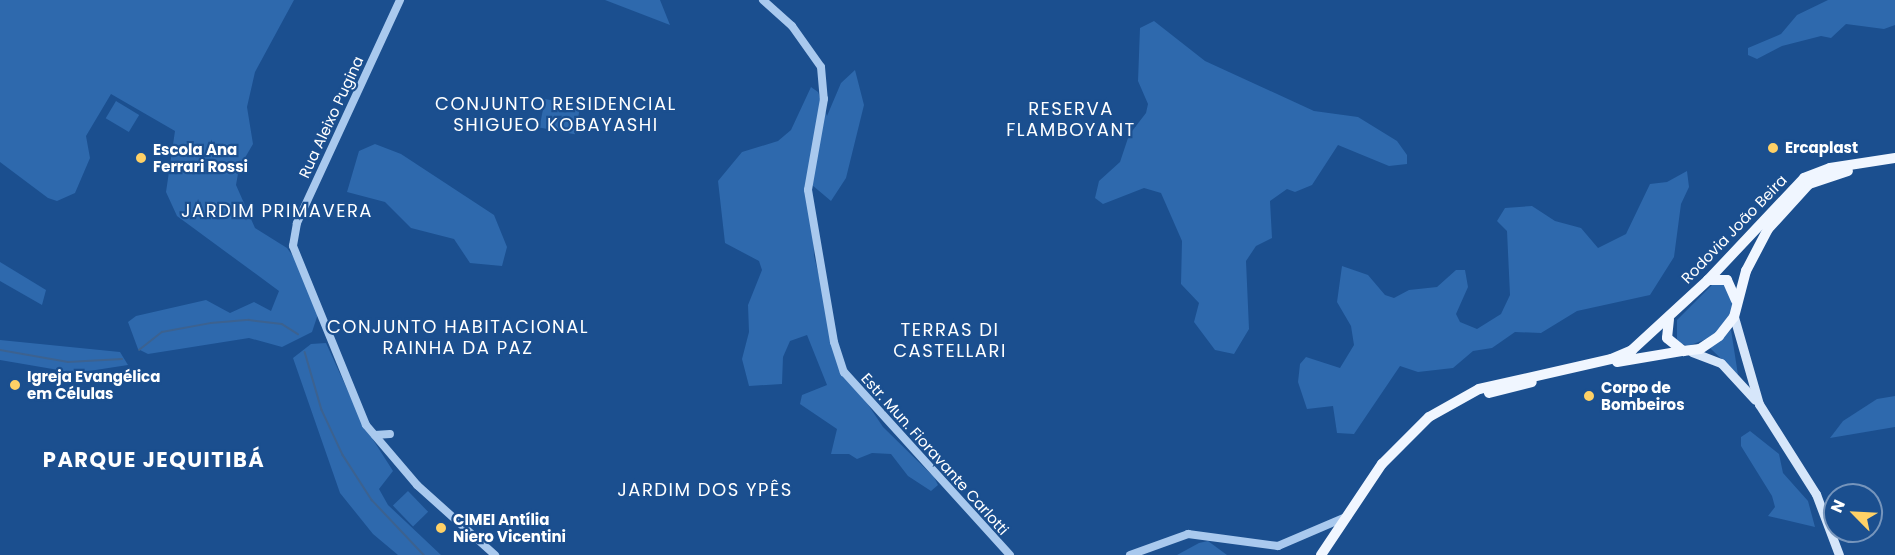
<!DOCTYPE html>
<html>
<head>
<meta charset="utf-8">
<style>
	body { margin:0 }
	#map { position:relative; width:1895px; height:555px; overflow:hidden; background:#1b4f8f; font-family:Poppins,sans-serif }
	div>[style] { position:absolute }
	.green>* { inset:0; background:#2e69ad; transform-origin:0 0 }
	.stream>* { height:1.5px; margin:-0.75px; padding:0 0.75px; transform-origin:0.75px; border-radius:0.75px; background:#3c6290 }
	.tertiary>* { height:8px; margin:-4px; padding:0 4px; transform-origin:4px; border-radius:4px; background:#a9c9ee }
	.secondary>* { height:9px; margin:-4.5px; padding:0 4.5px; transform-origin:4.5px; border-radius:4.5px; background:#d6e6fa }
	.primary>* { height:10px; margin:-5px; padding:0 5px; transform-origin:5px; border-radius:5px; background:#f0f6ff }
	.dots>* { width:16px; height:16px; translate:-50% -50%; box-sizing:border-box; border:3px solid #1b4f8f; border-radius:50% }
	span { translate:-50% -50%; white-space:nowrap; text-align:center; line-height:1.15; -webkit-text-stroke:4.5px #1b4f8f; paint-order:stroke }
	.street-label { font-size:15px; color:#fff }
	.poi-label { font-size:15px; color:#fff; font-weight:700 }
	.left { translate:0 -50%; text-align:left }
	.quarter-label { font-size:18px; color:#fff; letter-spacing:1.5px }
	.district-label { font-size:21px; color:#fff; font-weight:700; letter-spacing:1.5px }
	.north { position:absolute; left:1823px; top:483px; width:60px; height:60px; box-sizing:border-box; background:#1b4f8f; border:2px solid #7695bc; border-radius:50%; rotate:294deg; font-size:16px; font-weight:700; line-height:24px; text-align:center; color:#fff }
	.north::after { content:''; display:block; margin:auto; width:21px; height:27px; background:#ffd166; clip-path:polygon(50% 0,100% 100%,50% 72%,0 100%) }
</style>
</head>
<body>
<div id="map">
	<div class="green">
		<div style="clip-path:polygon(0 0,294px 0,255px 72px,247px 107px,253px 144px,239px 168px,236px 185px,255px 228px,287px 248px,298px 263px,318px 314px,312px 332px,282px 347px,249px 338px,148px 354px,138px 349px,128px 322px,136px 316px,206px 300px,230px 313px,254px 302px,271px 311px,279px 291px,177px 216px,166px 192px,175px 131px,111px 94px,86px 136px,90px 158px,75px 193px,57px 201px,48px 198px,0 162px)"></div>
		<div style="clip-path:polygon(605px 0,660px 0,670px 25px)"></div>
		<div style="clip-path:polygon(1828px 0,1895px 0,1895px 25px,1884px 29px,1846px 24px,1831px 38px,1821px 36px,1782px 46px,1757px 59px,1748px 55px,1748px 48px,1781px 34px,1797px 15px)"></div>
		<div style="clip-path:polygon(1154px 21px,1205px 61px,1314px 111px,1358px 117px,1397px 141px,1407px 155px,1407px 164px,1389px 166px,1338px 145px,1312px 185px,1295px 192px,1287px 189px,1270px 201px,1272px 238px,1256px 246px,1246px 261px,1249px 329px,1234px 354px,1215px 350px,1194px 322px,1199px 303px,1181px 284px,1182px 241px,1161px 193px,1144px 188px,1103px 204px,1095px 198px,1099px 181px,1120px 162px,1129px 135px,1146px 113px,1148px 104px,1138px 81px,1140px 28px)"></div>
		<div style="clip-path:polygon(855px 70px,864px 105px,846px 178px,831px 201px,812px 185px,814px 256px,841px 364px,883px 427px,934px 477px,938px 485px,931px 491px,908px 476px,891px 454px,872px 453px,857px 459px,849px 454px,831px 454px,837px 429px,800px 404px,802px 395px,827px 385px,807px 335px,790px 341px,783px 357px,782px 384px,749px 386px,742px 359px,749px 332px,748px 305px,762px 270px,759px 261px,725px 243px,718px 181px,742px 152px,778px 141px,791px 130px,811px 87px,818px 92px,827px 116px,841px 83px)"></div>
		<div style="left:545px;top:99px;width:36px;height:29px;rotate:11deg"></div>
		<div style="left:116px;top:101px;width:27px;height:20px;rotate:31deg"></div>
		<div style="clip-path:polygon(375px 144px,401px 154px,494px 215px,507px 247px,502px 266px,470px 263px,454px 239px,411px 228px,385px 202px,347px 192px,359px 151px)"></div>
		<div style="clip-path:polygon(1687px 171px,1689px 187px,1681px 204px,1674px 257px,1650px 295px,1577px 311px,1541px 333px,1515px 332px,1492px 348px,1473px 351px,1453px 368px,1418px 372px,1400px 366px,1354px 434px,1337px 433px,1333px 406px,1307px 409px,1298px 382px,1300px 364px,1306px 357px,1340px 368px,1354px 345px,1351px 326px,1337px 302px,1342px 266px,1368px 275px,1385px 295px,1394px 298px,1409px 290px,1437px 287px,1456px 270px,1465px 270px,1468px 287px,1456px 314px,1460px 322px,1477px 329px,1501px 314px,1510px 295px,1507px 231px,1497px 221px,1505px 208px,1532px 206px,1555px 221px,1581px 228px,1598px 248px,1626px 234px,1650px 184px,1667px 182px)"></div>
		<div style="clip-path:polygon(0 262px,46px 290px,42px 305px,0 281px)"></div>
		<div style="clip-path:polygon(1724px 283px,1736px 305px,1717px 335px,1688px 346px,1677px 342px,1677px 320px,1713px 284px)"></div>
		<div style="clip-path:polygon(1731px 330px,1738px 375px,1710px 348px)"></div>
		<div style="clip-path:polygon(0 340px,120px 352px,128px 365px,76px 373px,0 360px)"></div>
		<div style="clip-path:polygon(326px 343px,363px 424px,393px 471px,379px 489px,388px 505px,441px 555px,398px 555px,373px 534px,340px 493px,293px 358px,311px 344px)"></div>
		<div style="clip-path:polygon(1895px 396px,1895px 427px,1830px 438px,1843px 421px,1877px 399px)"></div>
		<div style="clip-path:polygon(1750px 431px,1779px 454px,1783px 473px,1808px 501px,1815px 527px,1768px 516px,1775px 507px,1772px 496px,1741px 446px,1741px 437px)"></div>
		<div style="left:408px;top:491px;width:29px;height:21px;rotate:46deg"></div>
		<div style="clip-path:polygon(1208px 541px,1227px 555px,1177px 555px,1199px 543px)"></div>
	</div>
	<div class="stream">
		<div style="left:0;top:350px;width:69px;rotate:10deg"></div>
		<div style="left:68px;top:362px;width:54px;rotate:-3.2deg"></div>
		<div style="left:139px;top:350px;width:29px;rotate:-38deg"></div>
		<div style="left:162px;top:332px;width:50px;rotate:-10.4deg"></div>
		<div style="left:211px;top:323px;width:38px;rotate:-5deg"></div>
		<div style="left:249px;top:320px;width:33px;rotate:7deg"></div>
		<div style="left:282px;top:324px;width:19px;rotate:32deg"></div>
		<div style="left:305px;top:352px;width:60px;rotate:73.7deg"></div>
		<div style="left:322px;top:410px;width:50px;rotate:65deg"></div>
		<div style="left:343px;top:455px;width:54px;rotate:57.2deg"></div>
		<div style="left:372px;top:500px;width:76px;rotate:46.6deg"></div>
	</div>
	<div class="tertiary">
		<div style="left:400px;top:0;width:246px;rotate:114.8deg"></div>
		<div style="left:297px;top:223px;width:23px;rotate:100deg"></div>
		<div style="left:293px;top:246px;width:193px;rotate:67.8deg"></div>
		<div style="left:366px;top:425px;width:79px;rotate:49.6deg"></div>
		<div style="left:417px;top:485px;width:105px;rotate:41.9deg"></div>
		<div style="left:763px;top:0;width:39px;rotate:42deg"></div>
		<div style="left:792px;top:26px;width:50px;rotate:54.7deg"></div>
		<div style="left:821px;top:67px;width:32px;rotate:85deg"></div>
		<div style="left:824px;top:99px;width:92px;rotate:100deg"></div>
		<div style="left:808px;top:190px;width:154px;rotate:80.3deg"></div>
		<div style="left:834px;top:342px;width:32px;rotate:72deg"></div>
		<div style="left:844px;top:372px;width:247px;rotate:47.8deg"></div>
		<div style="left:375px;top:435px;width:15px;rotate:-4deg"></div>
		<div style="left:1130px;top:555px;width:62px;rotate:-19.9deg"></div>
		<div style="left:1188px;top:534px;width:91px;rotate:7.6deg"></div>
		<div style="left:1278px;top:546px;width:76px;rotate:-23.2deg"></div>
	</div>
	<div class="secondary">
		<div style="left:1734px;top:317px;width:91px;rotate:74deg"></div>
		<div style="left:1759px;top:404px;width:107px;rotate:57.7deg"></div>
		<div style="left:1816px;top:494px;width:65px;rotate:69.3deg"></div>
		<div style="left:1692px;top:352px;width:31px;rotate:21deg"></div>
		<div style="left:1721px;top:363px;width:50px;rotate:47.4deg"></div>
	</div>
	<div class="primary">
		<div style="left:1708px;top:280px;width:19px"></div>
		<div style="left:1727px;top:280px;width:22px;rotate:66deg"></div>
		<div style="left:1669px;top:319px;width:19px;rotate:96deg"></div>
		<div style="left:1667px;top:338px;width:21px;rotate:39deg"></div>
		<div style="left:1683px;top:351px;width:17px;rotate:-7deg"></div>
		<div style="left:1700px;top:349px;width:23px;rotate:-34deg"></div>
		<div style="left:1719px;top:336px;width:24px;rotate:-52deg"></div>
		<div style="left:1734px;top:317px;width:48px;rotate:-75.4deg"></div>
		<div style="left:1746px;top:271px;width:47px;rotate:-62.4deg"></div>
		<div style="left:1768px;top:229px;width:61px;rotate:-47.7deg"></div>
		<div style="left:1809px;top:184px;width:41px;rotate:-18.4deg"></div>
		<div style="left:1617px;top:362px;width:67px;rotate:-9.5deg"></div>
		<div style="left:1489px;top:393px;width:44px;rotate:-14.3deg"></div>
		<div style="left:1321px;top:555px;width:110px;rotate:-56.2deg"></div>
		<div style="left:1382px;top:464px;width:66px;rotate:-45deg"></div>
		<div style="left:1429px;top:417px;width:57px;rotate:-29.2deg"></div>
		<div style="left:1479px;top:389px;width:135px;rotate:-12.8deg"></div>
		<div style="left:1611px;top:359px;width:23px;rotate:-23deg"></div>
		<div style="left:1632px;top:350px;width:103px;rotate:-42.6deg"></div>
		<div style="left:1708px;top:280px;width:140px;rotate:-46.7deg"></div>
		<div style="left:1804px;top:178px;width:28px;rotate:-21deg"></div>
		<div style="left:1830px;top:168px;width:66px;rotate:-8.7deg"></div>
	</div>
	<div class="dots">
		<div style="left:1773px;top:148px;background:#ffd166"></div>
		<div style="left:141px;top:158px;background:#ffd166"></div>
		<div style="left:15px;top:385px;background:#ffd166"></div>
		<div style="left:1589px;top:396px;background:#ffd166"></div>
		<div style="left:441px;top:528px;background:#ffd166"></div>
	</div>
	<div class="street-label">
		<span style="left:331px;top:117px;rotate:-65deg">Rua Aleixo Pugina</span>
		<span style="left:1734px;top:229px;rotate:-46deg">Rodovia João Beira</span>
		<span style="left:935px;top:454px;rotate:48deg">Estr. Mun. Fioravante Carlotti</span>
	</div>
	<div class="poi-label">
		<span class="left" style="left:1785px;top:148px">Ercaplast</span>
		<span class="left" style="left:153px;top:158px">Escola Ana<br>Ferrari Rossi</span>
		<span class="left" style="left:27px;top:385px">Igreja Evangélica<br>em Células</span>
		<span class="left" style="left:1601px;top:396px">Corpo de<br>Bombeiros</span>
		<span class="left" style="left:453px;top:528px">CIMEI Antília<br>Niero Vicentini</span>
	</div>
	<div class="quarter-label">
		<span style="left:556px;top:115px">CONJUNTO RESIDENCIAL<br>SHIGUEO KOBAYASHI</span>
		<span style="left:1071px;top:120px">RESERVA<br>FLAMBOYANT</span>
		<span style="left:277px;top:211px">JARDIM PRIMAVERA</span>
		<span style="left:458px;top:338px">CONJUNTO HABITACIONAL<br>RAINHA DA PAZ</span>
		<span style="left:950px;top:341px">TERRAS DI<br>CASTELLARI</span>
		<span style="left:705px;top:490px">JARDIM DOS YPÊS</span>
	</div>
	<div class="district-label">
		<span style="left:154px;top:460px">PARQUE JEQUITIBÁ</span>
	</div>
	<div class="north">N</div>
</div>
</body>
</html>
